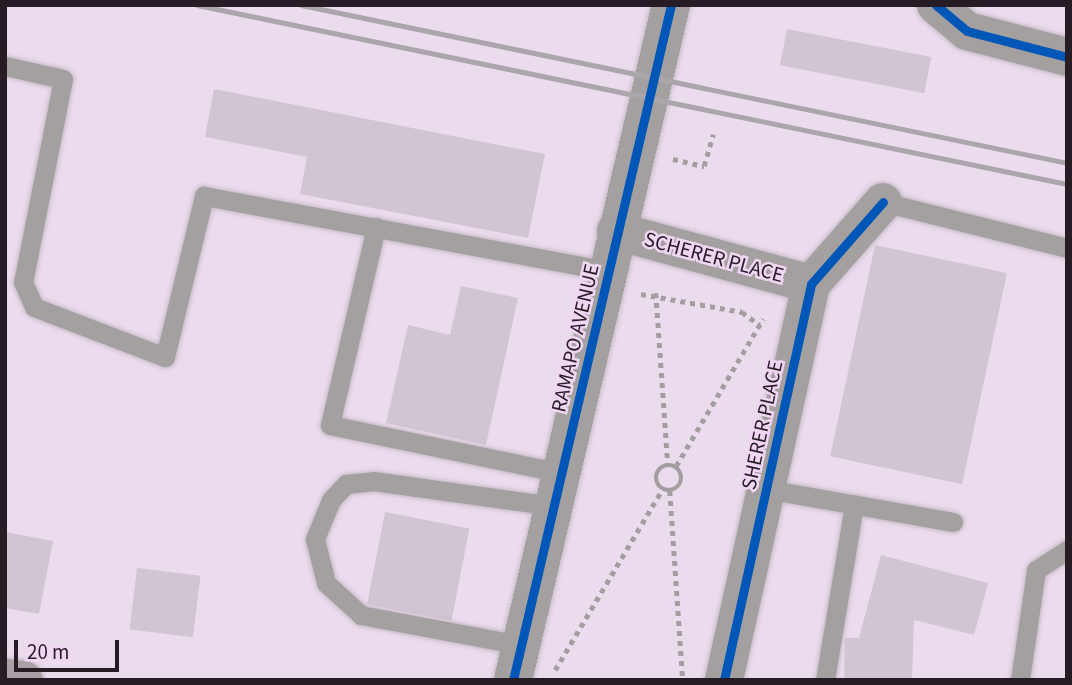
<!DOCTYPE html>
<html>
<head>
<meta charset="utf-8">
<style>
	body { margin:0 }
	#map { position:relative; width:1072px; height:685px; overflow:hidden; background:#ebdced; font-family:"Source Sans 3",sans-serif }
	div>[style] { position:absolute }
	.building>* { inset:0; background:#d1c5d3; transform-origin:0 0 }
	.path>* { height:4.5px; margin-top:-2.25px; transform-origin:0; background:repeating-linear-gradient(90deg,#a39fa1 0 5px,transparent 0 10px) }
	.path>.ring { margin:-2.25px; padding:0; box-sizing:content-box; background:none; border:4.5px solid #a39fa1; border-radius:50% }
	.roads { filter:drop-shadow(0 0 2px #c7bbc8) drop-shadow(0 0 2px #c7bbc8) }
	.service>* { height:19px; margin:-9.5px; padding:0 9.5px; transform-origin:9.5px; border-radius:9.5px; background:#a4a0a0 }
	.minor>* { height:38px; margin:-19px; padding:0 19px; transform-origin:19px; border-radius:19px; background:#a4a0a0 }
	.tertiary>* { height:38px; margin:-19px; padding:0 19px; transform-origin:19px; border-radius:19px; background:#a4a0a0 }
	.primary>* { height:38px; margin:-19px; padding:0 19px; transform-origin:19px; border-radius:19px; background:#a9a1a6 }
	.rail>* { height:5px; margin:-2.5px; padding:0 2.5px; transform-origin:2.5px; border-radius:2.5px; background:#aba5ac }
	.cycleway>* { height:9px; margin:-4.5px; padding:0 4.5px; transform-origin:4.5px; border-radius:4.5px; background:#0057b8 }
	span { translate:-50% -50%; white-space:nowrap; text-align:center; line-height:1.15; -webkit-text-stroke:5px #f0d6f3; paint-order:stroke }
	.street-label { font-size:21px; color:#251c26 }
	.frame { position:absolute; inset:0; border:7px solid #251c26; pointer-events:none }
	.scale { position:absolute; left:14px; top:640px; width:105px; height:32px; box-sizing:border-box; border:4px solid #251c26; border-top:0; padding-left:9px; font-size:21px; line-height:24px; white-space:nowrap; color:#251c26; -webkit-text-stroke:5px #f0d6f3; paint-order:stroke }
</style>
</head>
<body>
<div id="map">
	<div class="building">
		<div style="left:787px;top:29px;width:147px;height:37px;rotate:11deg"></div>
		<div style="clip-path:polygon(214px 89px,545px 154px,528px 238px,300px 194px,307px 157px,205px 137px)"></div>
		<div style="left:875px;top:245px;width:135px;height:216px;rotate:12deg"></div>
		<div style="clip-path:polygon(461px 286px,518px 298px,486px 445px,386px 423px,408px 325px,450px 335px)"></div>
		<div style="left:385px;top:512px;width:86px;height:94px;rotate:11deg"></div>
		<div style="clip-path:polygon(5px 532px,53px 541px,39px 614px,5px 608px)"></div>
		<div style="clip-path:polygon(881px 555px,988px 583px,974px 635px,914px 620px,912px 680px,844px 680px,845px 638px,859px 638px)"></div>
		<div style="left:137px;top:568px;width:64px;height:62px;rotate:7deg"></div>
	</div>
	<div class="path">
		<div style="left:673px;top:159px;width:32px;rotate:13deg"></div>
		<div style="left:704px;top:166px;width:33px;rotate:-74deg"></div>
		<div style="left:656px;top:293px;width:171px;rotate:86deg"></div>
		<div style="left:641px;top:294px;width:103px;rotate:10.1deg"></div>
		<div style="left:742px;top:312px;width:22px;rotate:36deg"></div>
		<div class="ring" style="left:656px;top:465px;width:21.5px;height:21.5px"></div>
		<div style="left:676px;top:466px;width:171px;rotate:-59.4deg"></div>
		<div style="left:670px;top:491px;width:189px;rotate:86.1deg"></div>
		<div style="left:555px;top:670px;width:209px;rotate:-59.3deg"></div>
	</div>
	<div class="roads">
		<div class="service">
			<div style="left:5px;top:66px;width:59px;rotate:12.6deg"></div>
			<div style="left:63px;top:79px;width:207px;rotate:101.1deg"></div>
			<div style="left:23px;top:282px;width:27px;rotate:66deg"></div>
			<div style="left:34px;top:307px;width:140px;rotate:20.9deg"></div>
			<div style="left:165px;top:357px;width:166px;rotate:-76.4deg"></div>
			<div style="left:204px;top:196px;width:411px;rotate:10.5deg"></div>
			<div style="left:883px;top:202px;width:190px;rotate:14deg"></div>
			<div style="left:376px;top:227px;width:203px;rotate:103.1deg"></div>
			<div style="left:330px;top:425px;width:237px;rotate:11.7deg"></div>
			<div style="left:766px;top:489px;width:190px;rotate:10deg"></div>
			<div style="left:521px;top:645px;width:163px;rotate:-169.4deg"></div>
			<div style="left:361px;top:615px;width:47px;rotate:-137.6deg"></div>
			<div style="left:326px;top:583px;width:45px;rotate:-104deg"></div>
			<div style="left:315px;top:539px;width:42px;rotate:-67.7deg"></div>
			<div style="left:331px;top:500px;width:22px;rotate:-47deg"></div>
			<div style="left:346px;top:484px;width:27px;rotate:-6deg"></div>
			<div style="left:373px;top:481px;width:183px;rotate:7.9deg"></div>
			<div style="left:825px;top:680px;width:178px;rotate:-80.6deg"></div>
			<div style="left:1020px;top:680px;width:111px;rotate:-81.7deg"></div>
			<div style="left:1036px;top:570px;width:37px;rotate:-33deg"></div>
		</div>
		<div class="minor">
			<div style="left:936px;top:5px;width:40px;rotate:40deg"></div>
			<div style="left:967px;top:31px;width:103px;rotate:14.6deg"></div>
			<div style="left:616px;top:231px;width:202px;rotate:15.2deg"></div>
			<div style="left:724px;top:680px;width:405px;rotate:-77.6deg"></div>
			<div style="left:811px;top:284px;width:109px;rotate:-48.7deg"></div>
		</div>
		<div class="tertiary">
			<div style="left:513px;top:680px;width:693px;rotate:-76.83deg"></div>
		</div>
		<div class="primary">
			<div style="left:5px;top:678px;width:19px;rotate:6deg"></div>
		</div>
	</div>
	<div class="rail">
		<div style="left:197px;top:5px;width:888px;rotate:11.63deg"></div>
		<div style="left:301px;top:5px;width:782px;rotate:11.65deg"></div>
	</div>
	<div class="cycleway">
		<div style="left:936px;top:5px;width:40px;rotate:40deg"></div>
		<div style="left:967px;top:31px;width:103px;rotate:14.6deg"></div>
		<div style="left:513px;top:680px;width:693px;rotate:-76.83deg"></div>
		<div style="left:724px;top:680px;width:405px;rotate:-77.6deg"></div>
		<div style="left:811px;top:284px;width:109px;rotate:-48.7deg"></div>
	</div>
	<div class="street-label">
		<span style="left:714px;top:257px;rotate:15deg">SCHERER PLACE</span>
		<span style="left:575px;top:338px;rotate:-77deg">RAMAPO AVENUE</span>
		<span style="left:762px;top:425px;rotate:-78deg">SHERER PLACE</span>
	</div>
	<div class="frame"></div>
	<div class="scale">20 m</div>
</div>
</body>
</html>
